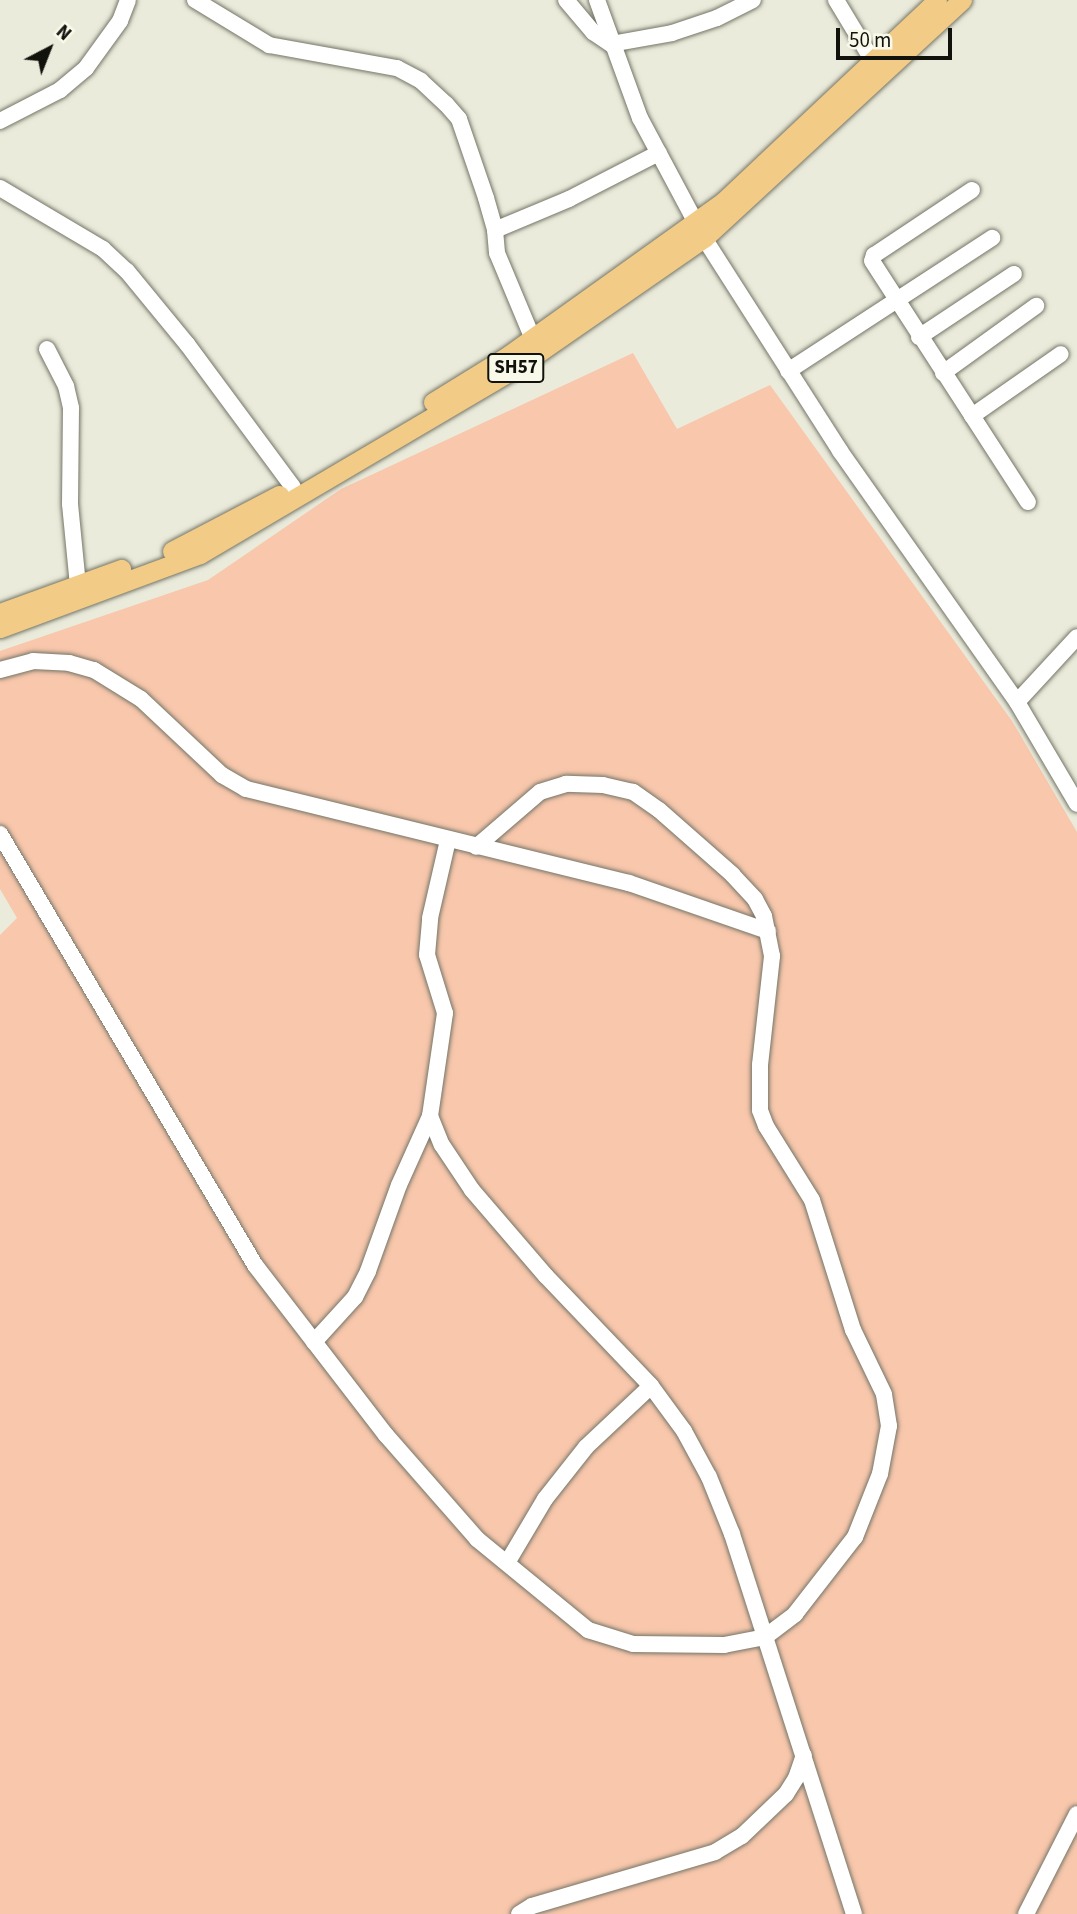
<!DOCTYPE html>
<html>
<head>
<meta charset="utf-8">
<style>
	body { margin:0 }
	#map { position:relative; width:1077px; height:1914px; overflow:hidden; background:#ebebdc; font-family:"Source Sans 3",sans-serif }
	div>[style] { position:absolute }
	.green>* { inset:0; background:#f8c7ac }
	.roads { filter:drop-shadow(0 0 2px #757567) drop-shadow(0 0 2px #757567) }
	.minor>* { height:16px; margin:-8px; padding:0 8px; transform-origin:8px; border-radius:8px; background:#fff }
	.major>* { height:19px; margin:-9.5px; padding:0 9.5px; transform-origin:9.5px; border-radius:9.5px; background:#f2cc86 }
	span { translate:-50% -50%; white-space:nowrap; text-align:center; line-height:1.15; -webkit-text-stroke:6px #f8f9e9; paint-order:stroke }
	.shield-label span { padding:2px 5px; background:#f8f9e9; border:2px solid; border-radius:5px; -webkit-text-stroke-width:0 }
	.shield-label { font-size:19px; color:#12120d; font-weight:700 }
	.north { position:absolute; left:14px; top:14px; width:70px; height:70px; -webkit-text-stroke:5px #f8f9e9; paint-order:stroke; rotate:42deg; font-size:19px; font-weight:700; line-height:28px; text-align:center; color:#12120d }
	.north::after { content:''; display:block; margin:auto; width:24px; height:32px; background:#12120d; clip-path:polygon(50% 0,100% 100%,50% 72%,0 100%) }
	.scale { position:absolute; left:836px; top:28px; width:116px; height:32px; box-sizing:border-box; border:4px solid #12120d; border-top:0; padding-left:9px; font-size:21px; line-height:24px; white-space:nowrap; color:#12120d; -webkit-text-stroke:5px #f8f9e9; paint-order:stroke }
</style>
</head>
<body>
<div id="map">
	<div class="green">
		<div style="clip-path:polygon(633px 353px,677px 429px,770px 385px,1012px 721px,1077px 832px,1077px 1914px,0 1914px,0 935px,17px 918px,0 889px,0 651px,208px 580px,341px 489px)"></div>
	</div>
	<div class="roads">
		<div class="minor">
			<div style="left:195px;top:0;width:87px;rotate:31.3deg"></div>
			<div style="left:269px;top:45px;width:130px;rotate:10.2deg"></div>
			<div style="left:397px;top:68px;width:27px;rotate:28deg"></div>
			<div style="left:421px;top:81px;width:34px;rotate:43deg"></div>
			<div style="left:446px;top:104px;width:20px;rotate:49deg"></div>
			<div style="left:459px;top:119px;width:83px;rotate:71.1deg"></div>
			<div style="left:486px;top:198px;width:33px;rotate:74deg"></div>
			<div style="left:495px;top:230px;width:23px;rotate:85deg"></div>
			<div style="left:497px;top:253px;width:93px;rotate:67.3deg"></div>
			<div style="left:566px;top:0;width:42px;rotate:49.8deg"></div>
			<div style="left:593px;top:32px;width:22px;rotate:34deg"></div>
			<div style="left:611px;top:44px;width:62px;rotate:-10.2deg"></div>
			<div style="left:672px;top:33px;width:47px;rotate:-18.4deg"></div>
			<div style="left:717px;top:18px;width:40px;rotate:-26.6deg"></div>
			<div style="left:597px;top:0;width:126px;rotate:70deg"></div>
			<div style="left:640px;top:118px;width:136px;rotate:61.9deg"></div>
			<div style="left:704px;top:238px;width:253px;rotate:57.4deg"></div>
			<div style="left:840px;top:451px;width:307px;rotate:54.8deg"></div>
			<div style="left:1017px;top:702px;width:118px;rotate:59.5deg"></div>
			<div style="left:836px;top:0;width:71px;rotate:58.8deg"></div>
			<div style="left:0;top:121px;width:68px;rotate:-27.3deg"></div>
			<div style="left:60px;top:90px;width:34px;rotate:-40deg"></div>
			<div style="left:86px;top:68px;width:58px;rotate:-54.1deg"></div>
			<div style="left:120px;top:21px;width:22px;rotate:-69deg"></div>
			<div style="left:0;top:188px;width:120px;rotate:30.6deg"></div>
			<div style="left:103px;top:249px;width:33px;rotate:43deg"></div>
			<div style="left:127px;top:271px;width:94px;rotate:50.6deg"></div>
			<div style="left:187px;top:344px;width:178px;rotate:53.5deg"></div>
			<div style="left:972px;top:190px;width:118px;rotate:146.4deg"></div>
			<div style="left:874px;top:255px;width:6px;rotate:108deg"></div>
			<div style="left:872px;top:261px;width:287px;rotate:57.1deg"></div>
			<div style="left:495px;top:230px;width:80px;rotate:-22.7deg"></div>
			<div style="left:569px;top:199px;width:101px;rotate:-27.1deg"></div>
			<div style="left:919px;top:337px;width:114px;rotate:-33.6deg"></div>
			<div style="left:47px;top:349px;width:42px;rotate:62.8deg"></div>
			<div style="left:66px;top:386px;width:23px;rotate:77deg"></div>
			<div style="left:71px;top:408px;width:96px;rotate:90.6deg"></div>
			<div style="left:70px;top:504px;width:81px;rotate:84.4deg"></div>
			<div style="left:788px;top:371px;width:244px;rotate:-33.1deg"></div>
			<div style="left:943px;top:373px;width:115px;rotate:-35.8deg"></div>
			<div style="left:972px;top:416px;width:108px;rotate:-34.9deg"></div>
			<div style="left:0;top:670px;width:34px;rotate:-15deg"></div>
			<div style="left:33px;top:661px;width:36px;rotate:3deg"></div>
			<div style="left:69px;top:663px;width:26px;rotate:16deg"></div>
			<div style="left:94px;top:670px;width:55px;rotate:31.7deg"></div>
			<div style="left:141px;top:699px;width:111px;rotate:43.2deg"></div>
			<div style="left:222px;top:775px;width:28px;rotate:30deg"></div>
			<div style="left:246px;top:789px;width:394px;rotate:13.8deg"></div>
			<div style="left:629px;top:883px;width:147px;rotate:19.1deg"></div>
			<div style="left:1017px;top:702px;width:88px;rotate:-47.3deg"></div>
			<div style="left:0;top:834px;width:501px;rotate:59.39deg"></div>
			<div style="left:255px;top:1265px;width:215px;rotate:52.4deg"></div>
			<div style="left:386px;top:1435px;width:138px;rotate:48.8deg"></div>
			<div style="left:477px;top:1539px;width:144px;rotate:39.3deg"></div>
			<div style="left:588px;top:1630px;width:47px;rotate:17.3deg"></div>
			<div style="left:633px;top:1644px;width:91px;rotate:0.6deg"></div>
			<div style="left:724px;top:1645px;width:42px;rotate:-11deg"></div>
			<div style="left:765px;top:1637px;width:38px;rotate:-37deg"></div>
			<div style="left:795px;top:1614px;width:98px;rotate:-52.1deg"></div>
			<div style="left:855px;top:1537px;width:68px;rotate:-68.4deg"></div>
			<div style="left:880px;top:1474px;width:49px;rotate:-79.4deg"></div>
			<div style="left:889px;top:1426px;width:32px;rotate:-99deg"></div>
			<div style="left:884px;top:1394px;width:71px;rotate:-115.8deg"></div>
			<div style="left:853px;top:1330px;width:136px;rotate:-107.5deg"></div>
			<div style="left:812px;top:1200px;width:87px;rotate:-121.9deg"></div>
			<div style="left:766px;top:1126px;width:17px;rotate:-111deg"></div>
			<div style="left:760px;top:1110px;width:45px;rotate:-90deg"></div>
			<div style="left:760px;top:1065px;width:110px;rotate:-83.7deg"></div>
			<div style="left:772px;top:956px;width:41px;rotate:-101.3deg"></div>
			<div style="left:764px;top:916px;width:19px;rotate:-118deg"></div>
			<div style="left:755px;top:899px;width:33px;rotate:-133deg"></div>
			<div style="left:733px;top:875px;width:98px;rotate:-138.7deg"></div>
			<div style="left:659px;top:810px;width:32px;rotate:-145deg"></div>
			<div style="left:633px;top:792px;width:31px;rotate:-167deg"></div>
			<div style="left:603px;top:785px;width:37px;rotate:-178deg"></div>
			<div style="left:566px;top:784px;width:27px;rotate:163deg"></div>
			<div style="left:540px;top:792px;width:84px;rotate:139.3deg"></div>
			<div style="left:430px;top:1116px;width:31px;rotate:68deg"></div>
			<div style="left:442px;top:1145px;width:54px;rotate:56.3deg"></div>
			<div style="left:472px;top:1190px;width:113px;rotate:49.3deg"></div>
			<div style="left:546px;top:1276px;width:152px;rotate:46.3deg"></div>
			<div style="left:651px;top:1386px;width:56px;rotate:53.7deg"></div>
			<div style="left:684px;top:1431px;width:52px;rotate:61.5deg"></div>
			<div style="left:709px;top:1477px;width:61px;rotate:68deg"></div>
			<div style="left:732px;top:1534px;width:399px;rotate:72.2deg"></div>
			<div style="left:314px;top:1342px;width:61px;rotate:-47.7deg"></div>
			<div style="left:355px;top:1297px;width:29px;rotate:-63deg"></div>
			<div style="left:368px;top:1271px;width:91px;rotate:-70.2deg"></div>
			<div style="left:399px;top:1185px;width:76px;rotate:-65.8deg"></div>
			<div style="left:430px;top:1116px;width:104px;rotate:-81.7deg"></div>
			<div style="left:445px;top:1013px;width:61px;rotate:-107.2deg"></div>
			<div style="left:427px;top:955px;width:37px;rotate:-85deg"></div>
			<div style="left:430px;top:918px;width:80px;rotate:-77deg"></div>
			<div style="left:507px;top:1563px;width:74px;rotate:-59.3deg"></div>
			<div style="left:545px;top:1499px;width:66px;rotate:-51.7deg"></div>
			<div style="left:586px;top:1447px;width:89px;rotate:-43.2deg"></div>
			<div style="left:519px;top:1914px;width:15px;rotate:-32deg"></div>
			<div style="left:532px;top:1906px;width:191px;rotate:-16.4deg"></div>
			<div style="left:715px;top:1852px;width:31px;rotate:-31deg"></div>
			<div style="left:742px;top:1836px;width:61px;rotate:-43.7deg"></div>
			<div style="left:786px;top:1794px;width:19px;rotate:-58deg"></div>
			<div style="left:796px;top:1778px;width:24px;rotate:-71deg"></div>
			<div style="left:1026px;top:1914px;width:112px;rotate:-63deg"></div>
		</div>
		<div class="major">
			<div style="left:433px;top:402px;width:89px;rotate:-31.7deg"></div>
			<div style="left:509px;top:355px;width:263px;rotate:-35.6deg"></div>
			<div style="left:723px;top:202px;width:294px;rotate:-43.3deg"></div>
			<div style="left:172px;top:551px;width:121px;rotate:-27.6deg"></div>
			<div style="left:0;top:613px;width:129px;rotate:-20deg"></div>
			<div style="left:0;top:628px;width:213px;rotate:-20.3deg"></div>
			<div style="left:200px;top:554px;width:370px;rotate:-30.5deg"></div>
			<div style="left:519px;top:366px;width:225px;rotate:-34.7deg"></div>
			<div style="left:704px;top:238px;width:351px;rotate:-42.7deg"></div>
		</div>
	</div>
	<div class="shield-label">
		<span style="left:516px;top:368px">SH57</span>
	</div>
	<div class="north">N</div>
	<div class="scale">50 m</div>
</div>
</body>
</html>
